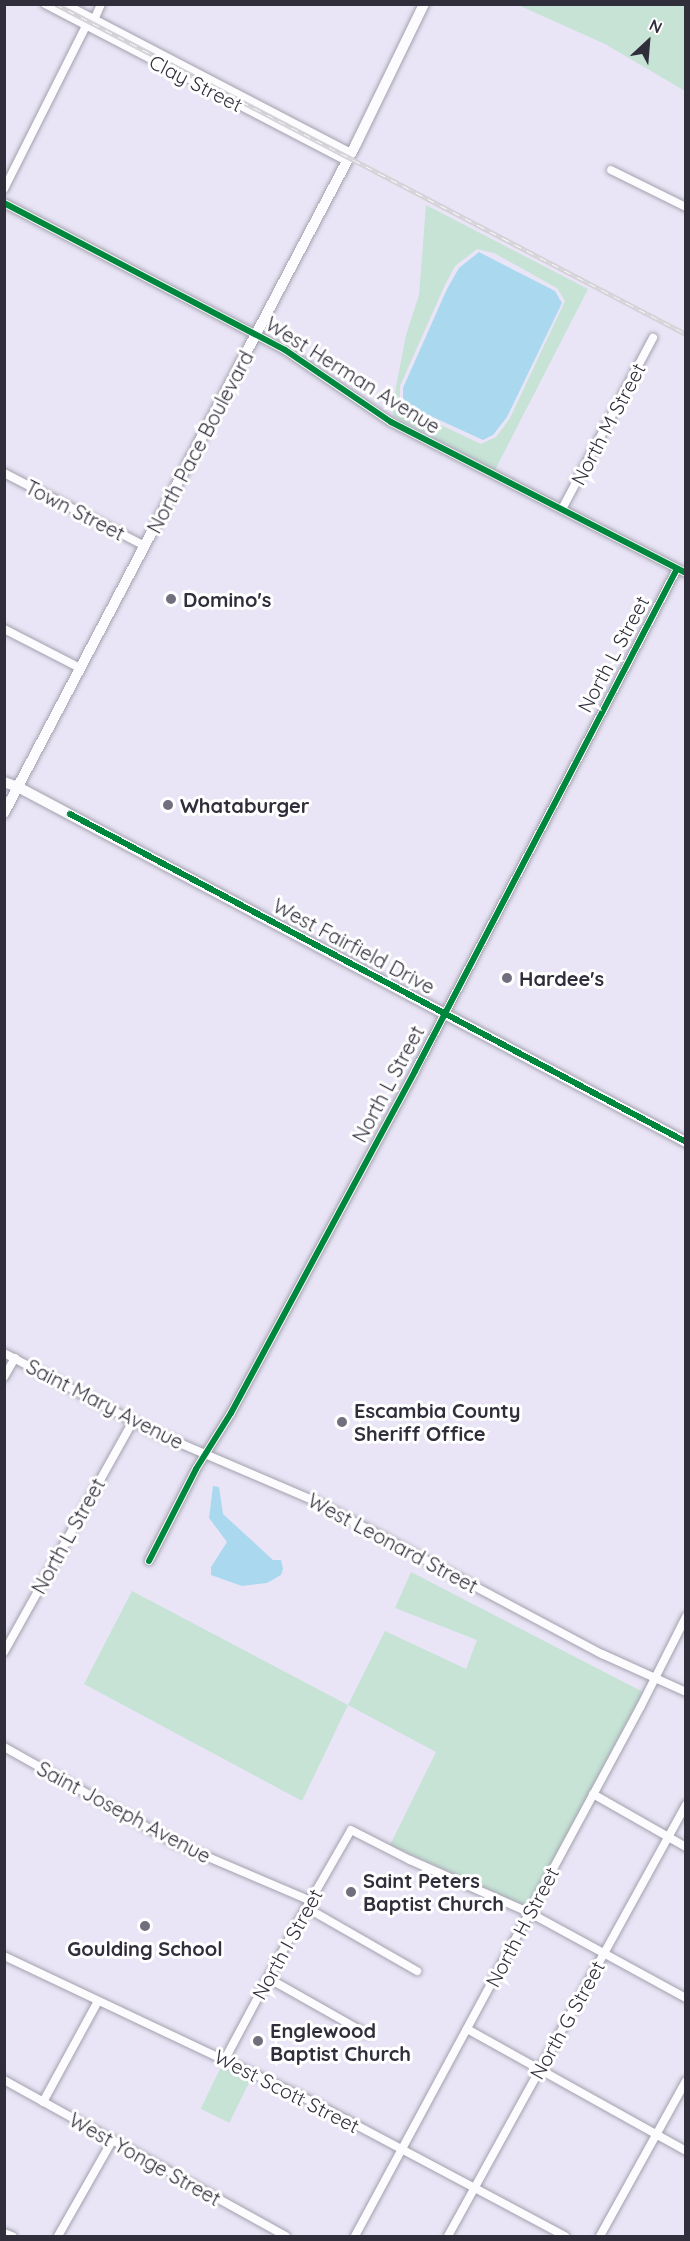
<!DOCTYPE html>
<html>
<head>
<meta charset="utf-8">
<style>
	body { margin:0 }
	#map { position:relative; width:690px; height:2241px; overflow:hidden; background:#e9e5f6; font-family:Quicksand,sans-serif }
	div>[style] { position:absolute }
	.green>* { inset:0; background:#c6e3d6; transform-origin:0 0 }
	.water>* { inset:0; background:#aad9ef }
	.roads { filter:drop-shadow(0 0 2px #a4a1ae) drop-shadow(0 0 2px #a4a1ae) }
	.minor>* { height:8px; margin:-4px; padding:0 4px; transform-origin:4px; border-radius:4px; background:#fcfbfe }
	.major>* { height:10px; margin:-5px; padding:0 5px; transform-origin:5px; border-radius:5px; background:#fcfbfe }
	.rail>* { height:4.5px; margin-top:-2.25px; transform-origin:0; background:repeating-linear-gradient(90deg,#fff 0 7px,#d5d3d8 0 14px); box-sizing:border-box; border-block:2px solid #d5d3d8 }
	.cycleway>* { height:6px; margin:-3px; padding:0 3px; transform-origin:3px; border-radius:3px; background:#00873e }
	.dots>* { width:16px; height:16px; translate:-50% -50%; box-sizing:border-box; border:3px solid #fff; border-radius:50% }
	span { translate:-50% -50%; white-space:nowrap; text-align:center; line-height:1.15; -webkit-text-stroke:6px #fff; paint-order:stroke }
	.street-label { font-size:20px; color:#312e3c }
	.poi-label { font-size:20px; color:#312e3c; font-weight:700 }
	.left { translate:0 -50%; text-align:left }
	.frame { position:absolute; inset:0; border:6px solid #312e3c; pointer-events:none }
	.north { position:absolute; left:618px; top:12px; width:60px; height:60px; -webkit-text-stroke:4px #fff; paint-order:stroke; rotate:26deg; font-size:16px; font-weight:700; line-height:24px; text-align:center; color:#312e3c }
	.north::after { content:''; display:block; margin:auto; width:21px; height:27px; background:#312e3c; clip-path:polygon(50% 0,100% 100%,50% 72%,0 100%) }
</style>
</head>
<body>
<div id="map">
	<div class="green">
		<div style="clip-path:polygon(680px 5px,685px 7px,685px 91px,605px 44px,518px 5px)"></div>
		<div style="clip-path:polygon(evenodd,426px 205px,588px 289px,495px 470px,393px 416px,395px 392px,406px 335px,419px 295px,426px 205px,477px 249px,494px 253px,557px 288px,565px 301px,510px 418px,496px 437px,481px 444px,409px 410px,400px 399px,400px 386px,444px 287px,455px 266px,477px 249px)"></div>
		<div style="clip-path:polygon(411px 1572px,643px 1692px,528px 1907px,390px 1845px,436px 1752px,348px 1705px,302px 1801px,84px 1684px,132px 1591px,348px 1705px,385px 1631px,466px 1669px,477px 1640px,395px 1608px)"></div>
		<div style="left:223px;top:2063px;width:32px;height:51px;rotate:26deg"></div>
	</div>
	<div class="water">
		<div style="clip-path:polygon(479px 252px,555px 291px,562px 303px,507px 417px,493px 435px,483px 440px,411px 407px,403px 398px,403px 388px,447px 289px,459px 268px)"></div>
		<div style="clip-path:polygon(213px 1486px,219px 1487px,223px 1514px,273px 1560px,281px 1560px,283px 1569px,281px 1575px,267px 1583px,242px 1586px,211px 1575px,211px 1567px,227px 1542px,209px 1518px)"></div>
	</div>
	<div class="roads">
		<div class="minor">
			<div style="left:45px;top:4px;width:339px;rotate:27.5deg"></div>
			<div style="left:65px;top:4px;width:322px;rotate:27.5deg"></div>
			<div style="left:94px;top:20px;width:17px;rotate:-66deg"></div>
			<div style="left:611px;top:170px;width:84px;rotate:26.3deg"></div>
			<div style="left:4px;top:189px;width:182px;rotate:-63.3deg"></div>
			<div style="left:4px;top:203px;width:317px;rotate:27.6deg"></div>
			<div style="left:285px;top:350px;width:128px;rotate:34.2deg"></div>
			<div style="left:391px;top:422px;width:331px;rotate:27.1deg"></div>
			<div style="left:4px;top:473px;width:159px;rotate:27.4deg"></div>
			<div style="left:562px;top:509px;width:194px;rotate:-62deg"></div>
			<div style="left:4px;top:629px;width:85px;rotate:27.2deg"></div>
			<div style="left:4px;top:1353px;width:172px;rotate:27.8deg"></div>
			<div style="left:156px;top:1433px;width:173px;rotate:23.2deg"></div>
			<div style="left:315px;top:1501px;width:325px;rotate:28.1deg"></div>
			<div style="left:602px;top:1654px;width:92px;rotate:24.3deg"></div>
			<div style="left:4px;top:1377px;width:22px;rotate:-60deg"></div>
			<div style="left:149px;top:1561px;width:103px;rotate:-62.9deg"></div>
			<div style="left:196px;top:1469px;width:66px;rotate:-58deg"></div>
			<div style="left:231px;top:1413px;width:388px;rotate:-61.7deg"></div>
			<div style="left:415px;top:1071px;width:566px;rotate:-62.44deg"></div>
			<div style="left:4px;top:1652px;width:265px;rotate:-60.8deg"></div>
			<div style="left:4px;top:1747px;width:196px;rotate:29.3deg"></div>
			<div style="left:175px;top:1843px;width:148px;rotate:23.1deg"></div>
			<div style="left:593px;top:1794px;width:107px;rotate:29.7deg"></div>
			<div style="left:307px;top:1908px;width:127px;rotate:29.8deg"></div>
			<div style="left:4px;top:1956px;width:340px;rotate:25.3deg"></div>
			<div style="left:311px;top:2101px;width:288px;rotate:28deg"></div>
			<div style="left:268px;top:1978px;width:114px;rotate:29.5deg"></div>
			<div style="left:467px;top:2029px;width:251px;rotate:29.1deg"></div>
			<div style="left:225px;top:2059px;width:153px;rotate:-61.9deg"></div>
			<div style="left:297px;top:1924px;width:108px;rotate:-60.1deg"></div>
			<div style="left:351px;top:1830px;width:66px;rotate:27deg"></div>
			<div style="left:410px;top:1860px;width:131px;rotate:23.8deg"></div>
			<div style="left:530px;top:1913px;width:178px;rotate:28.6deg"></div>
			<div style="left:4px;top:2080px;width:322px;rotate:29deg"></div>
			<div style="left:43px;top:2102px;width:115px;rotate:-61.4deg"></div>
			<div style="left:4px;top:2233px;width:9px;rotate:21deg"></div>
			<div style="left:58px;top:2236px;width:109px;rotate:-60.4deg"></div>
			<div style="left:355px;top:2236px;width:602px;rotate:-61.65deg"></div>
			<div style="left:641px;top:1706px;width:100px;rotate:-63.2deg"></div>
			<div style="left:448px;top:2236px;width:493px;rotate:-61.1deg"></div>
			<div style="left:600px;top:2236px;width:177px;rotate:-61deg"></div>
		</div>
		<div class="major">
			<div style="left:4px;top:782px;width:15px;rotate:20deg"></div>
			<div style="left:18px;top:787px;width:756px;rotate:27.99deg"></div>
			<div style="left:4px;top:813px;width:756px;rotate:-62.25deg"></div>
			<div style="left:356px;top:144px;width:156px;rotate:-64.1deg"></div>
		</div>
	</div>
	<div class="rail">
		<div style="left:56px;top:4px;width:711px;rotate:27.65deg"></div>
	</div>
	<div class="cycleway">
		<div style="left:4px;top:203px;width:317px;rotate:27.6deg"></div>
		<div style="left:285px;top:350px;width:128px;rotate:34.2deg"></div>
		<div style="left:391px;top:422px;width:331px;rotate:27.1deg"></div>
		<div style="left:70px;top:814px;width:698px;rotate:28.03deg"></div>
		<div style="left:149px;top:1561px;width:103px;rotate:-62.9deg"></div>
		<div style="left:196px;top:1469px;width:66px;rotate:-58deg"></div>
		<div style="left:231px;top:1413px;width:388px;rotate:-61.7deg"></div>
		<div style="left:415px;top:1071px;width:566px;rotate:-62.44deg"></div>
	</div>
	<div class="dots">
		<div style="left:171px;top:599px;background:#716e7d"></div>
		<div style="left:168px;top:805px;background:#716e7d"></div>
		<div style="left:507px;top:978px;background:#716e7d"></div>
		<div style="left:342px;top:1422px;background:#716e7d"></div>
		<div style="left:351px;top:1892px;background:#716e7d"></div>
		<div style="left:145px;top:1926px;background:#716e7d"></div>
		<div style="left:258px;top:2041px;background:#716e7d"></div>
	</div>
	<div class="street-label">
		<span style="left:196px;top:83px;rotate:27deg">Clay Street</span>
		<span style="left:353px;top:375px;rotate:32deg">West Herman Avenue</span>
		<span style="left:608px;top:424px;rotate:-62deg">North M Street</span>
		<span style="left:200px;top:442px;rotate:-62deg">North Pace Boulevard</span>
		<span style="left:75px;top:510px;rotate:27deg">Town Street</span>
		<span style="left:613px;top:654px;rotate:-62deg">North L Street</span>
		<span style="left:354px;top:946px;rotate:28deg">West Fairfield Drive</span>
		<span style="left:388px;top:1084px;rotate:-62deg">North L Street</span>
		<span style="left:105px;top:1404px;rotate:27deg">Saint Mary Avenue</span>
		<span style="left:68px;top:1536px;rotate:-61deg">North L Street</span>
		<span style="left:393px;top:1543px;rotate:28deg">West Leonard Street</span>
		<span style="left:124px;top:1812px;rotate:28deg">Saint Joseph Avenue</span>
		<span style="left:522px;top:1927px;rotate:-62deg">North H Street</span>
		<span style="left:287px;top:1944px;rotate:-61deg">North I Street</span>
		<span style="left:567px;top:2020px;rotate:-61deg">North G Street</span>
		<span style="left:287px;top:2091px;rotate:27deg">West Scott Street</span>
		<span style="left:145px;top:2159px;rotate:29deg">West Yonge Street</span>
	</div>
	<div class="poi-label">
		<span class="left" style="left:183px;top:599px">Domino's</span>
		<span class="left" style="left:180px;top:805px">Whataburger</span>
		<span class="left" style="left:519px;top:978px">Hardee's</span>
		<span class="left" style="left:354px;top:1422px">Escambia County<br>Sheriff Office</span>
		<span class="left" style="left:363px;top:1892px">Saint Peters<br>Baptist Church</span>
		<span style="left:145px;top:1948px">Goulding School</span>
		<span class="left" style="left:270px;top:2042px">Englewood<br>Baptist Church</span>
	</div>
	<div class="frame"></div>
	<div class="north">N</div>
</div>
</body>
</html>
